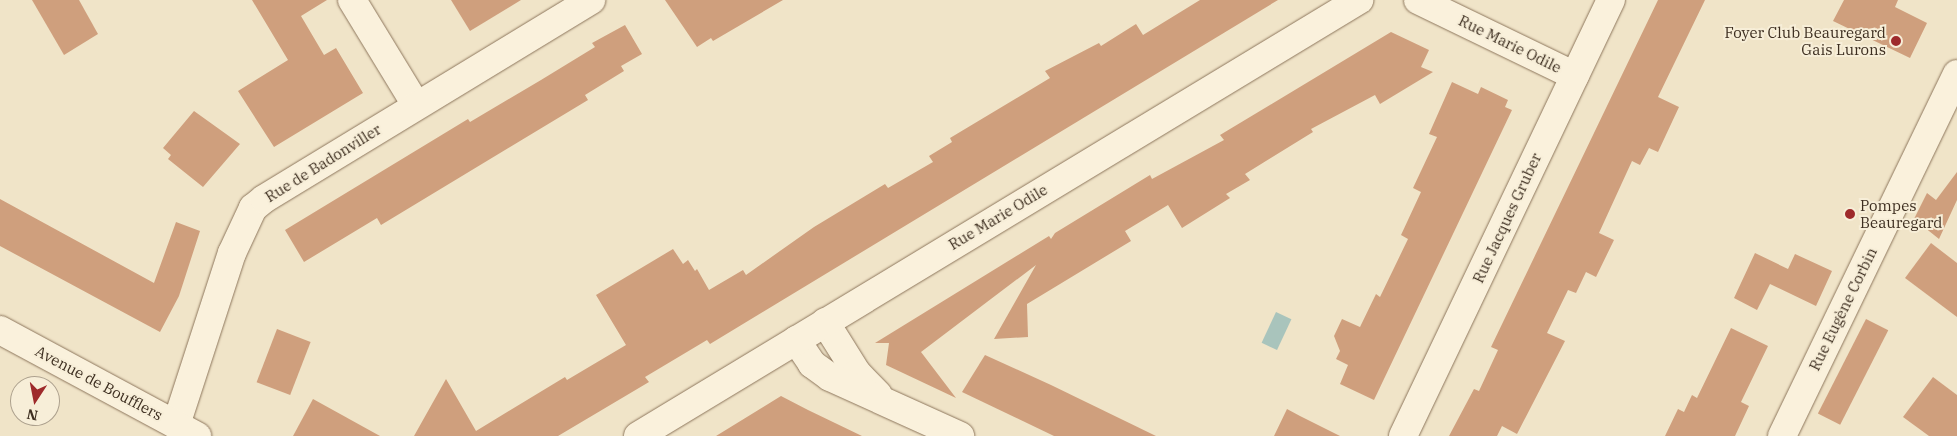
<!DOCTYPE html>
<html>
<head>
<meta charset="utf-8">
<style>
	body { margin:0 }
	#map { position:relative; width:1957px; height:436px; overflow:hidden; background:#f0e4c8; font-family:"IBM Plex Serif",serif }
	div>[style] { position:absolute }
	.water>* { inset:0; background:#a9c4bc; transform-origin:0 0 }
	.building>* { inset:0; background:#cf9f7d; transform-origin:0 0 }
	.roads { filter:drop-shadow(0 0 1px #8d765c) drop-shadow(0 0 1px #8d765c) }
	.street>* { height:28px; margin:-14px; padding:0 14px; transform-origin:14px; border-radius:14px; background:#faf1dc }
	.secondary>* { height:28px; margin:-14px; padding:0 14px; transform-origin:14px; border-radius:14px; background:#faf1dc }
	.dots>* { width:14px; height:14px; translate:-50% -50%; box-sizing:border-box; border:2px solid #f7eed8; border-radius:50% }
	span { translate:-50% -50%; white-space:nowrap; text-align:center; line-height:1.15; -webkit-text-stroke:4px #f7eed8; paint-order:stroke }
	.poi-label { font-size:15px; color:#3d2e20 }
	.right { translate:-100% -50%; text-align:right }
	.left { translate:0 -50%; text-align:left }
	.street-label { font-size:15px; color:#3d2e20 }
	.north { position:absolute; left:10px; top:376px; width:50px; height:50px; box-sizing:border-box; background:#f7eed8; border:1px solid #ada18e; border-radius:50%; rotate:191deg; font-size:14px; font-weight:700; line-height:20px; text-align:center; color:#3d2e20 }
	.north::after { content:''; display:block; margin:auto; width:18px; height:22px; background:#9e2a2b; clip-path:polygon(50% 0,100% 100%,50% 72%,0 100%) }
</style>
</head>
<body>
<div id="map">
	<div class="water">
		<div style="left:1276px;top:312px;width:17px;height:34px;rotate:25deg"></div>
	</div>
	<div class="building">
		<div style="clip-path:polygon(32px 0,79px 0,98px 34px,64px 55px)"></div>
		<div style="clip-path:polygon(252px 0,327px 0,301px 16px,324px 55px,336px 48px,363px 93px,274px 147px,238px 91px,288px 60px)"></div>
		<div style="clip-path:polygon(451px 0,521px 0,470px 31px)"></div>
		<div style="clip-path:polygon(665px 0,783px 0,713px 41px,711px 38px,697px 47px)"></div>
		<div style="clip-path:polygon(1200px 0,1278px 0,710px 344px,707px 340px,645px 377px,649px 382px,558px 436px,414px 436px,446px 379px,476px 431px,565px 377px,567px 380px,626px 345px,596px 295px,673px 249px,683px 264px,688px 260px,695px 271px,697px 269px,709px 290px,743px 270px,746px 275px,814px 227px,885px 184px,888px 188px,933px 162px,929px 156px,952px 142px,950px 138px,1050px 78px,1045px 71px,1099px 43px,1101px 46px,1136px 24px,1143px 35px)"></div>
		<div style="clip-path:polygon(1658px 0,1705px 0,1658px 97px,1679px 107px,1658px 152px,1649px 148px,1640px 165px,1632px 161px,1599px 233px,1614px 240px,1596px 277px,1586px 272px,1576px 293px,1568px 290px,1547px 333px,1565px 341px,1517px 434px,1502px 426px,1497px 436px,1449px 436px,1474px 389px,1479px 391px,1498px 350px,1491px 347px)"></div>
		<div style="clip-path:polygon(1844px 0,1898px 0,1895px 7px,1927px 23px,1910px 58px,1833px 21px)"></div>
		<div style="clip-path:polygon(625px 25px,642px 54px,621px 66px,624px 71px,585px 95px,588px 100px,381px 225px,377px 218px,304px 262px,285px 230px,468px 119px,470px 122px,541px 80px,595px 47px,592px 43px)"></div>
		<div style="clip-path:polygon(1391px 32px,1429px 50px,1421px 67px,1433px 72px,1380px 104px,1375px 95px,1311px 129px,1313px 132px,1245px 174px,1250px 180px,1226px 194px,1230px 198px,1182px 228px,1168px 205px,1125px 231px,1131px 241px,1027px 304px,1028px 337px,994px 339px,1036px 265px,921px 352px,956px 398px,886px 365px,889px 343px,875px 343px,1049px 236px,1051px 239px,1055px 233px,1150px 175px,1152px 179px,1224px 140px,1220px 135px)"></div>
		<div style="clip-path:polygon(1452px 82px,1478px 94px,1481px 87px,1508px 100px,1505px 107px,1512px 110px,1374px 400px,1340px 384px,1348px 365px,1336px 359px,1340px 351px,1334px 336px,1342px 319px,1360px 327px,1376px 294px,1380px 297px,1408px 239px,1401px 235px,1421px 192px,1413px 188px,1437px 137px,1429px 134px)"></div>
		<div style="clip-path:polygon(194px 111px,240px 144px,203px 187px,168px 159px,171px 155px,163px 148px)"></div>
		<div style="clip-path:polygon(1957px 172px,1957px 200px,1939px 239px,1914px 219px,1927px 193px,1936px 200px)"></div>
		<div style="clip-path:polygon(0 199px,154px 283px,176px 222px,200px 231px,179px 296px,160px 332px,0 246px)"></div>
		<div style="clip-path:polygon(1931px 243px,1957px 263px,1957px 317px,1905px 278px)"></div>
		<div style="clip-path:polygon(1755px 253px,1788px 269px,1795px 254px,1832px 271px,1816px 306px,1770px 284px,1757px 310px,1734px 298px)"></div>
		<div style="left:1866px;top:319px;width:25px;height:106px;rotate:27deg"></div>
		<div style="clip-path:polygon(1731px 328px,1768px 346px,1741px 402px,1749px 406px,1735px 436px,1665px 436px,1678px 409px,1684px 412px,1692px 395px,1697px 398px)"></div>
		<div style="left:277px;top:329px;width:36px;height:57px;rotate:21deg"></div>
		<div style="clip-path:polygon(985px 355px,1051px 385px,1156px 436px,1054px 436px,962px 392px)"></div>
		<div style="clip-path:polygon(1933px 377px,1957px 395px,1957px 436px,1929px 436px,1903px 417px)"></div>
		<div style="clip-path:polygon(781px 396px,808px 410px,862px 436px,716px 436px)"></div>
		<div style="clip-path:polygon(313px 399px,380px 436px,293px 436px)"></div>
		<div style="clip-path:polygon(1287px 409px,1300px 416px,1340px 436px,1274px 436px)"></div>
	</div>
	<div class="roads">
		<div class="street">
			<div style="left:352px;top:0;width:123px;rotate:58.6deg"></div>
			<div style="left:1418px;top:0;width:174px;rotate:25.8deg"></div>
			<div style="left:825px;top:322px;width:60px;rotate:57.9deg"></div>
			<div style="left:857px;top:373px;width:30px;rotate:46deg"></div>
			<div style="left:796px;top:340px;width:29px;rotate:56deg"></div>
			<div style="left:812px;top:364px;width:22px;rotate:36deg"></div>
			<div style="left:830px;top:377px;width:143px;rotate:24.4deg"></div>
			<div style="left:176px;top:425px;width:181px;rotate:-72deg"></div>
			<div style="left:232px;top:253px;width:50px;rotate:-65deg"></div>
			<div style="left:253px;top:208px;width:14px;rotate:-39deg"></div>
			<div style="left:264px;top:199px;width:383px;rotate:-31.3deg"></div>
			<div style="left:638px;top:436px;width:843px;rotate:-31.16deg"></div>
			<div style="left:1403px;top:436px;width:483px;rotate:-64.5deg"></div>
			<div style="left:1782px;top:436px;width:402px;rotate:-64.2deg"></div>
		</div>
		<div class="secondary">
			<div style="left:0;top:330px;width:224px;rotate:28.3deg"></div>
		</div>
	</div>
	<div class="dots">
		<div style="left:1896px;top:41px;background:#9e2a2b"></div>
		<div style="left:1850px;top:214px;background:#9e2a2b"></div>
	</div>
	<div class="poi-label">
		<span class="right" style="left:1886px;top:41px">Foyer Club Beauregard<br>Gais Lurons</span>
		<span class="left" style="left:1860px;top:214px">Pompes<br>Beauregard</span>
	</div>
	<div class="street-label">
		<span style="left:1510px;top:44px;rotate:26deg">Rue Marie Odile</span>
		<span style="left:323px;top:163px;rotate:-32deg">Rue de Badonviller</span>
		<span style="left:998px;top:217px;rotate:-31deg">Rue Marie Odile</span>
		<span style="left:1507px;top:218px;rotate:-65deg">Rue Jacques Gruber</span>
		<span style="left:1843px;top:309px;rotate:-64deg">Rue Eugène Corbin</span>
		<span style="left:99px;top:383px;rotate:28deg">Avenue de Boufflers</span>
	</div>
	<div class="north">N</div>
</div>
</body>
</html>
